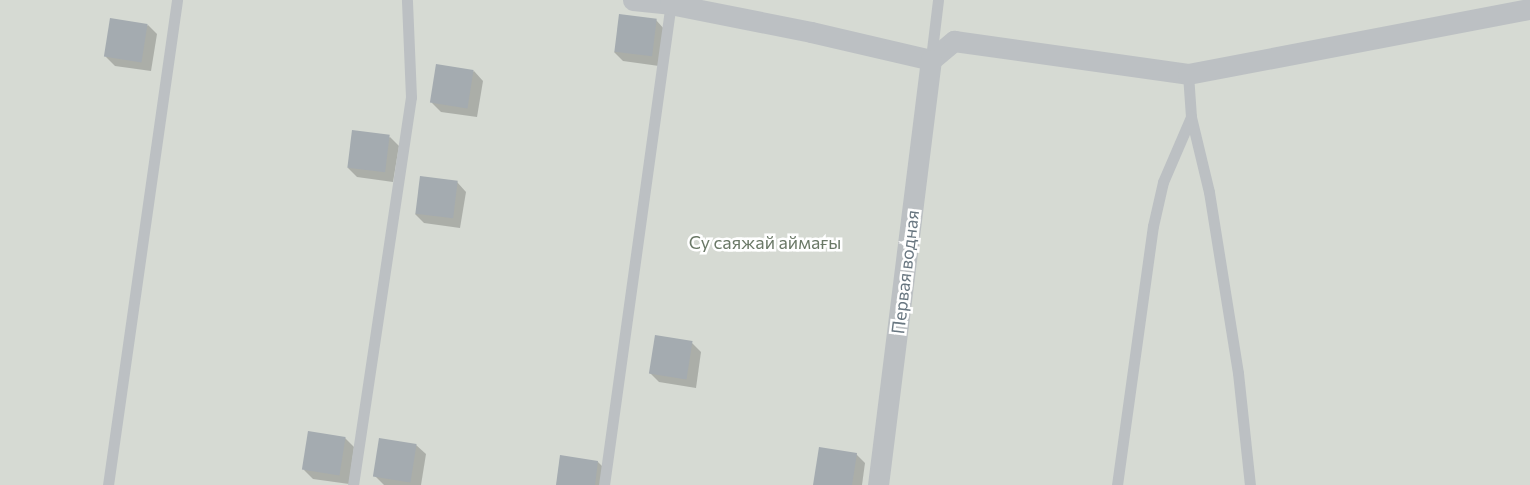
<!DOCTYPE html>
<html>
<head>
<meta charset="utf-8">
<style>
	body { margin:0 }
	#map { position:relative; width:1530px; height:485px; overflow:hidden; background:#f6f6f3; font-family:Commissioner,sans-serif }
	div>[style] { position:absolute }
	.green>* { inset:0; background:#d6dad3; transform-origin:0 0 }
	.shadow>* { inset:0; background:#0003 }
	.building>* { inset:0; background:#a4abb0; transform-origin:0 0 }
	.service>* { height:11px; margin:-5.5px; padding:0 5.5px; transform-origin:5.5px; border-radius:5.5px; background:#bcc0c3 }
	.minor>* { height:21px; margin:-10.5px; padding:0 10.5px; transform-origin:10.5px; border-radius:10.5px; background:#bcc0c3 }
	span { translate:-50% -50%; white-space:nowrap; text-align:center; line-height:1.15; -webkit-text-stroke:5px #fff; paint-order:stroke }
	.park-label { font-size:18px; color:#6b7967 }
	.street-label { font-size:18px; color:#697781 }
</style>
</head>
<body>
<div id="map">
	<div class="green">
		<div style="left:0;top:0;width:1530px;height:485px"></div>
	</div>
	<div class="shadow">
		<div style="clip-path:polygon(656px 20px,665px 30px,659px 66px,623px 61px,614px 52px)"></div>
		<div style="clip-path:polygon(148px 25px,157px 34px,151px 71px,115px 66px,106px 57px)"></div>
		<div style="clip-path:polygon(474px 71px,483px 81px,477px 117px,441px 112px,432px 103px)"></div>
		<div style="clip-path:polygon(390px 137px,399px 146px,393px 182px,357px 177px,348px 168px)"></div>
		<div style="clip-path:polygon(457px 182px,466px 192px,460px 228px,424px 223px,415px 214px)"></div>
		<div style="clip-path:polygon(692px 343px,701px 352px,696px 388px,659px 382px,650px 373px)"></div>
		<div style="clip-path:polygon(345px 438px,354px 447px,349px 484px,313px 479px,304px 470px)"></div>
		<div style="clip-path:polygon(416px 445px,426px 454px,421px 485px,384px 485px,375px 476px)"></div>
		<div style="clip-path:polygon(856px 454px,865px 463px,862px 485px,814px 485px)"></div>
		<div style="clip-path:polygon(598px 462px,607px 471px,605px 485px,557px 485px)"></div>
	</div>
	<div class="building">
		<div style="left:619px;top:14px;width:38px;height:38px;rotate:7deg"></div>
		<div style="left:110px;top:18px;width:38px;height:39px;rotate:9deg"></div>
		<div style="left:436px;top:64px;width:38px;height:39px;rotate:9deg"></div>
		<div style="left:352px;top:130px;width:38px;height:38px;rotate:7deg"></div>
		<div style="left:420px;top:176px;width:38px;height:38px;rotate:7deg"></div>
		<div style="left:655px;top:335px;width:38px;height:39px;rotate:9deg"></div>
		<div style="left:308px;top:431px;width:38px;height:39px;rotate:9deg"></div>
		<div style="left:379px;top:438px;width:38px;height:39px;rotate:9deg"></div>
		<div style="clip-path:polygon(819px 447px,857px 453px,852px 485px,813px 485px)"></div>
		<div style="clip-path:polygon(560px 455px,598px 461px,595px 485px,556px 485px)"></div>
	</div>
	<div class="service">
		<div style="left:931px;top:58px;width:58px;rotate:-83.1deg"></div>
		<div style="left:1188px;top:74px;width:43px;rotate:86deg"></div>
		<div style="left:1191px;top:117px;width:77px;rotate:76.5deg"></div>
		<div style="left:1209px;top:192px;width:183px;rotate:80.9deg"></div>
		<div style="left:1238px;top:373px;width:113px;rotate:83.9deg"></div>
		<div style="left:108px;top:485px;width:490px;rotate:-81.9deg"></div>
		<div style="left:353px;top:485px;width:392px;rotate:-81.5deg"></div>
		<div style="left:411px;top:97px;width:97px;rotate:-92.4deg"></div>
		<div style="left:604px;top:485px;width:489px;rotate:-82.1deg"></div>
		<div style="left:1117px;top:485px;width:261px;rotate:-82.1deg"></div>
		<div style="left:1153px;top:226px;width:45px;rotate:-77.2deg"></div>
		<div style="left:1163px;top:182px;width:71px;rotate:-66.7deg"></div>
	</div>
	<div class="minor">
		<div style="left:633px;top:0;width:37px;rotate:6deg"></div>
		<div style="left:670px;top:4px;width:144px;rotate:11.2deg"></div>
		<div style="left:811px;top:32px;width:123px;rotate:13.1deg"></div>
		<div style="left:931px;top:60px;width:30px;rotate:-40deg"></div>
		<div style="left:954px;top:41px;width:236px;rotate:8deg"></div>
		<div style="left:1188px;top:74px;width:348px;rotate:-10.8deg"></div>
		<div style="left:878px;top:485px;width:428px;rotate:-82.9deg"></div>
	</div>
	<div class="park-label">
		<span style="left:765px;top:242px">Су саяжай аймағы</span>
	</div>
	<div class="street-label">
		<span style="left:905px;top:272px;rotate:-83deg">Первая водная</span>
	</div>
</div>
</body>
</html>
